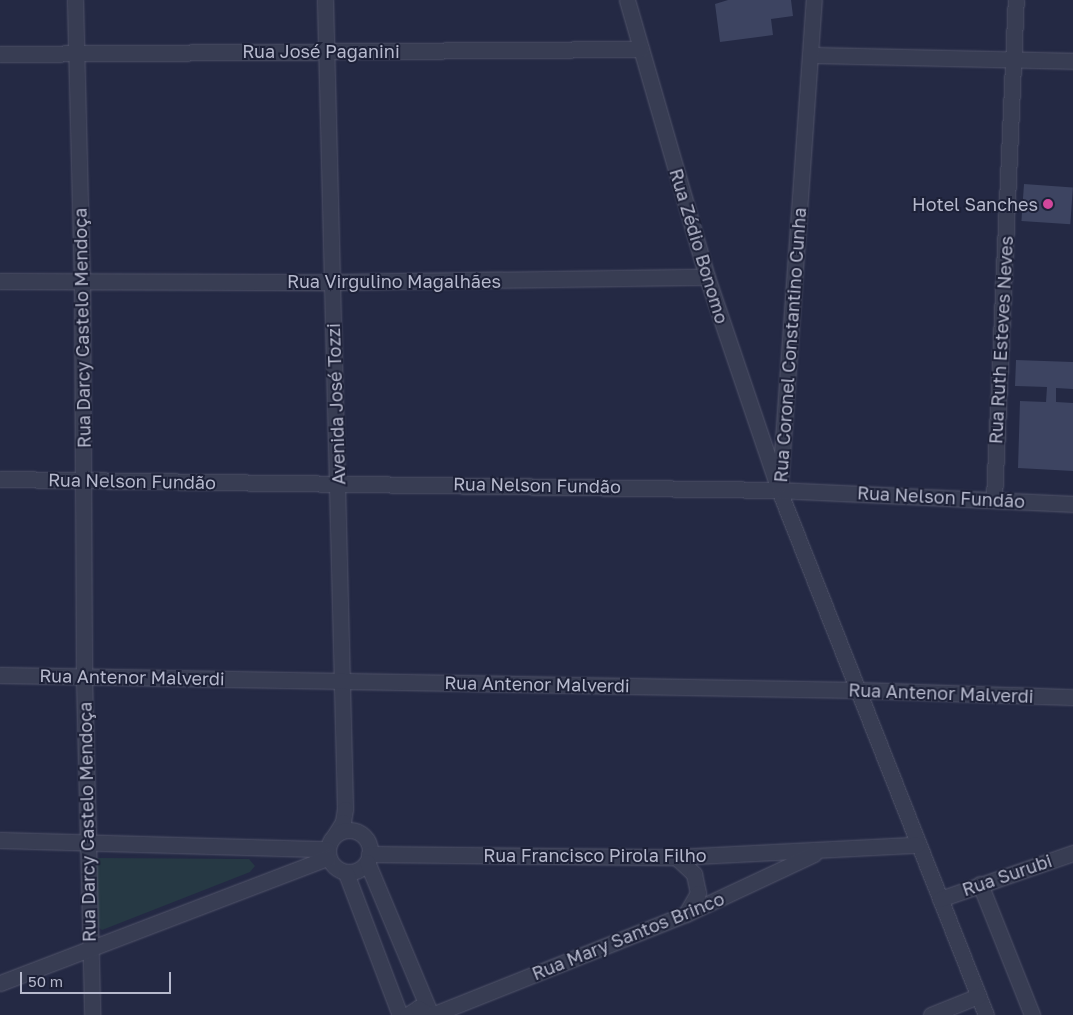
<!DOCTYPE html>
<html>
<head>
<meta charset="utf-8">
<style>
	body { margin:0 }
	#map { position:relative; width:1073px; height:1015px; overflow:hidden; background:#242944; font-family:"Golos Text",sans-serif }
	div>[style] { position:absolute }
	.green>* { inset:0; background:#263944 }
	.building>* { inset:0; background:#3d4461; transform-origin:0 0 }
	.roads { filter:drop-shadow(0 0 1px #51546a) drop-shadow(0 0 1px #51546a) }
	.minor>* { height:15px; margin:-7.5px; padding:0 7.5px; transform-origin:7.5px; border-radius:7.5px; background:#383d53 }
	.minor>.ring { margin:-7.5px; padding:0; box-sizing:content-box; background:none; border:15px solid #383d53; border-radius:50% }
	.dots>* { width:14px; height:14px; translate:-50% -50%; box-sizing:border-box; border:2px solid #1d2138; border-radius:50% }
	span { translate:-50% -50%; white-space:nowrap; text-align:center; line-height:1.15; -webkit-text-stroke:4px #1d2138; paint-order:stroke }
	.street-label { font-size:18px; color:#b6b9cd }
	.poi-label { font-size:18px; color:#b6b9cd }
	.right { translate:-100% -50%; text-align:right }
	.scale { position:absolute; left:20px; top:972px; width:151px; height:22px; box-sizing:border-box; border:2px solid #b6b9cd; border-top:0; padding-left:6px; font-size:15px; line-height:18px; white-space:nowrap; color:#b6b9cd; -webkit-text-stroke:4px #1d2138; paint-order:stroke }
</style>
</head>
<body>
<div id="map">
	<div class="green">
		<div style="clip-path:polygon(98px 858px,249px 859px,255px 866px,250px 872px,102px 930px,97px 926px,95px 864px)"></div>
	</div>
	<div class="building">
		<div style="clip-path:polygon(728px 0,791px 0,793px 16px,771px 19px,773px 35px,720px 42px,715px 4px)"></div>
		<div style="left:1024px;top:184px;width:49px;height:37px;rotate:4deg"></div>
		<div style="clip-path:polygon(1016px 360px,1073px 362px,1073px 389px,1056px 388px,1056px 402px,1073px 403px,1073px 471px,1018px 468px,1020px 401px,1046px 402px,1047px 387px,1015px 386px)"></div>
	</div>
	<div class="roads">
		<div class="minor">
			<div style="left:75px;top:0;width:281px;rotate:88.6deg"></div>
			<div style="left:82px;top:281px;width:396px;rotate:89.7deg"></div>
			<div style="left:84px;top:677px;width:338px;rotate:88.6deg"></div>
			<div style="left:325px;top:0;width:809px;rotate:88.58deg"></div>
			<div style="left:345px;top:809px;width:13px;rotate:99deg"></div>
			<div style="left:343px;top:822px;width:15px;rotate:122deg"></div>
			<div style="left:627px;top:0;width:288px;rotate:73.9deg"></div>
			<div style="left:707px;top:277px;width:225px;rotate:71.3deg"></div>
			<div style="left:779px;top:490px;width:564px;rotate:68.48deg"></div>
			<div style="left:0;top:54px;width:641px;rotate:-0.45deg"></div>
			<div style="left:811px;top:55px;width:262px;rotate:1.3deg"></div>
			<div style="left:0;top:281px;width:333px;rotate:0.2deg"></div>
			<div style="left:333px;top:282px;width:374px;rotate:-0.8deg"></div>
			<div style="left:0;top:479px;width:779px;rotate:0.81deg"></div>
			<div style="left:779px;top:490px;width:294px;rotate:2.7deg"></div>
			<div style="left:780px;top:483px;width:484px;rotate:-86deg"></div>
			<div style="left:994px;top:499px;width:499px;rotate:-87.5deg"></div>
			<div style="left:0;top:675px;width:858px;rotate:1deg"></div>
			<div style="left:858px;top:690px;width:215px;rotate:1.9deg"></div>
			<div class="ring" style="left:328px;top:830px;width:27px;height:27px"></div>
			<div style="left:0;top:840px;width:327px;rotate:1.6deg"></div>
			<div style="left:369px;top:854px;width:307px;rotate:0.6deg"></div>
			<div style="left:676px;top:857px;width:241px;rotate:-2.9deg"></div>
			<div style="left:676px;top:857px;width:25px;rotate:43deg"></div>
			<div style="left:694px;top:874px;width:19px;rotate:78deg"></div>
			<div style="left:698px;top:893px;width:24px;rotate:120deg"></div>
			<div style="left:367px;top:862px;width:166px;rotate:67.3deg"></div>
			<div style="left:346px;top:873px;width:152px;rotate:69.2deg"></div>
			<div style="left:980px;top:884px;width:141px;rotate:68.3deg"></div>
			<div style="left:940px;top:899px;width:141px;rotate:-19.1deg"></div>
			<div style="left:0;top:983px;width:351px;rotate:-20.9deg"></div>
			<div style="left:407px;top:1015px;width:13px;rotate:-32deg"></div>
			<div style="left:418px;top:1008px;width:15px;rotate:28deg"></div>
			<div style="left:432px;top:1015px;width:273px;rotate:-21.7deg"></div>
			<div style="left:686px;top:914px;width:141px;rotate:-25.1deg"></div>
			<div style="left:931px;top:1015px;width:51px;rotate:-22deg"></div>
		</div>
	</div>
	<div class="dots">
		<div style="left:1048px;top:204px;background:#d1479c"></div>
	</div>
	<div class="street-label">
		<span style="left:321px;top:51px">Rua José Paganini</span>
		<span style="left:699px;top:246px;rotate:73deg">Rua Zédio Bonomo</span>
		<span style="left:394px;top:281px">Rua Virgulino Magalhães</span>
		<span style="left:82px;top:328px;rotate:-91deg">Rua Darcy Castelo Mendoça</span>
		<span style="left:1001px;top:340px;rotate:-87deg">Rua Ruth Esteves Neves</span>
		<span style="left:790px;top:345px;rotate:-86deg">Rua Coronel Constantino Cunha</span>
		<span style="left:336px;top:404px;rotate:-92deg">Avenida José Tozzi</span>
		<span style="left:132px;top:481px;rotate:1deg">Rua Nelson Fundão</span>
		<span style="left:537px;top:485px;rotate:1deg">Rua Nelson Fundão</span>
		<span style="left:941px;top:497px;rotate:3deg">Rua Nelson Fundão</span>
		<span style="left:132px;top:677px;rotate:1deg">Rua Antenor Malverdi</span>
		<span style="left:537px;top:684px;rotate:1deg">Rua Antenor Malverdi</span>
		<span style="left:941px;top:693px;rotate:2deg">Rua Antenor Malverdi</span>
		<span style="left:87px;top:822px;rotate:-91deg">Rua Darcy Castelo Mendoça</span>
		<span style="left:595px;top:855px">Rua Francisco Pirola Filho</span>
		<span style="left:1007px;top:875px;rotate:-19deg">Rua Surubi</span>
		<span style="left:628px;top:936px;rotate:-22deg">Rua Mary Santos Brinco</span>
	</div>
	<div class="poi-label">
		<span class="right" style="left:1038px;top:204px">Hotel Sanches</span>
	</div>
	<div class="scale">50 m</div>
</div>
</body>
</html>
